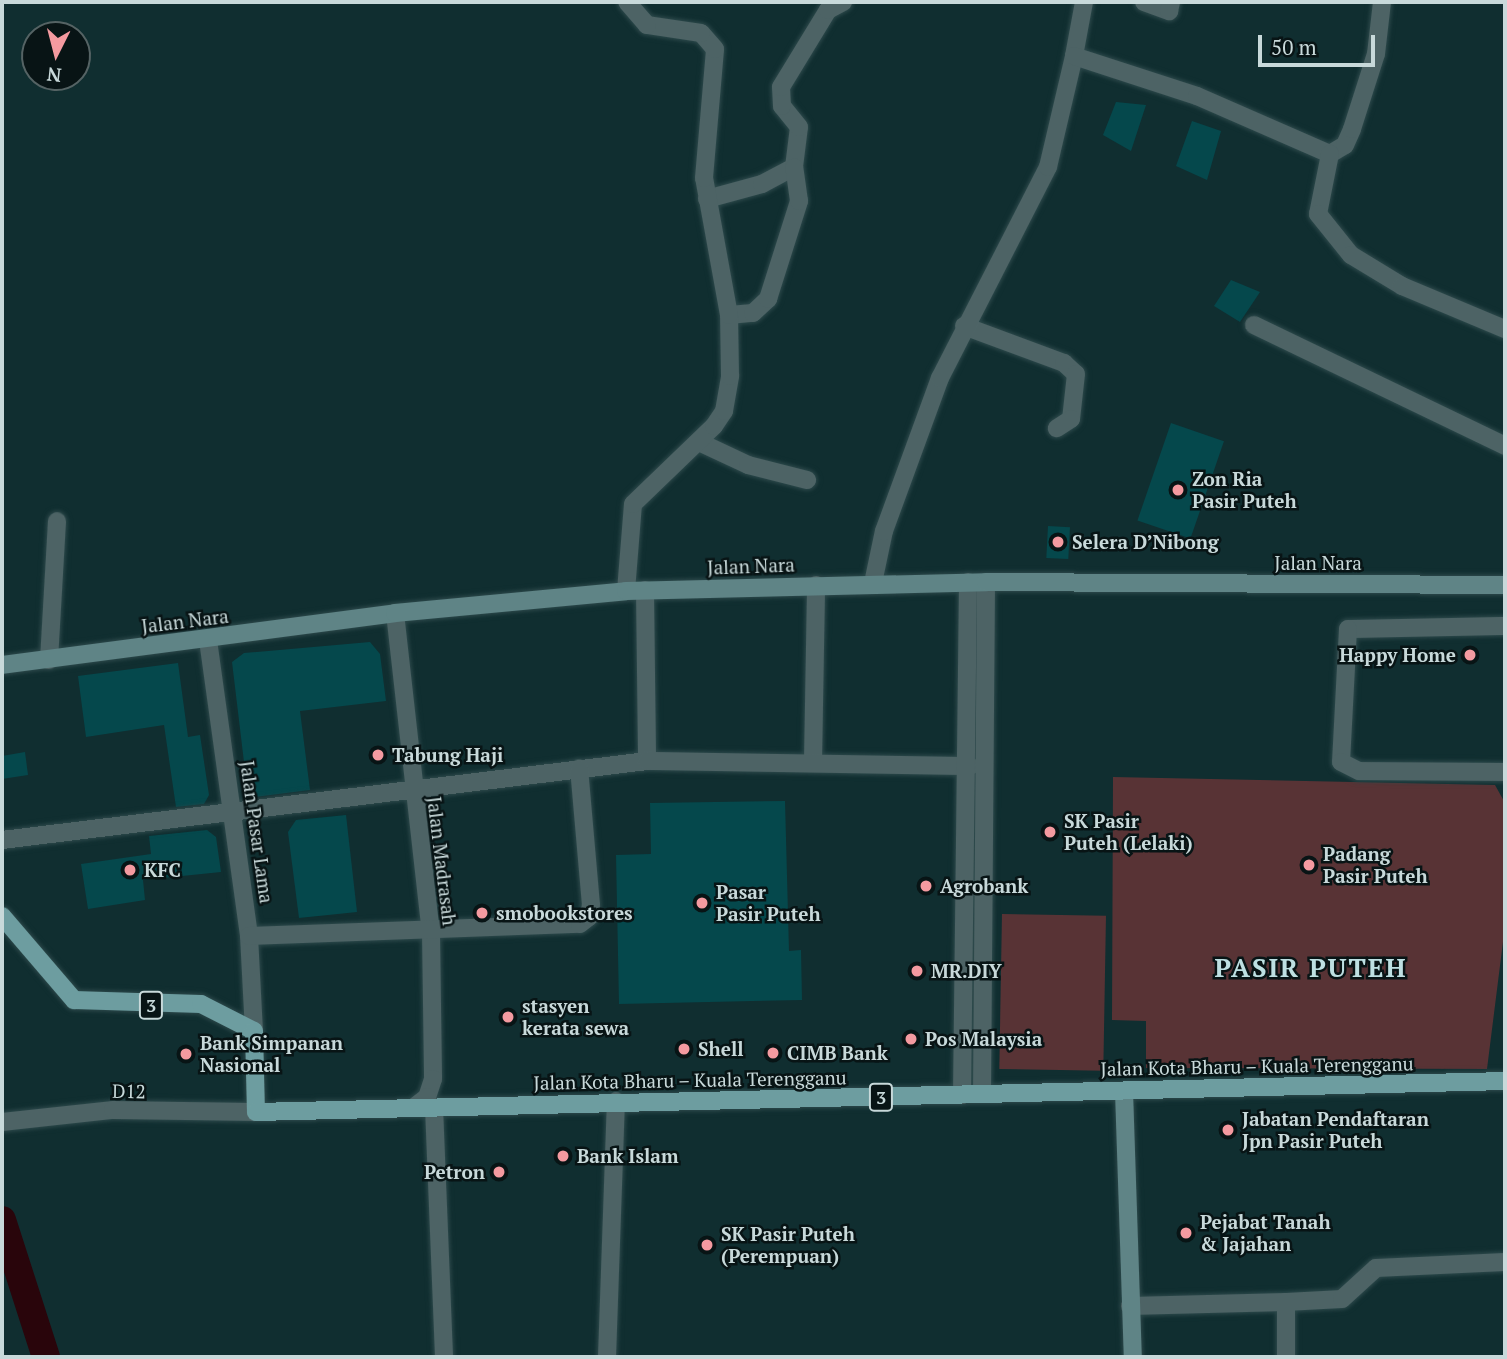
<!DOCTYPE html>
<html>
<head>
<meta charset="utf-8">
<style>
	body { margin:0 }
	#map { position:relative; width:1507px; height:1359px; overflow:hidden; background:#102e30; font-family:"PT Serif",serif }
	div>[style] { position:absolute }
	.green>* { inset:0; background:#583335; transform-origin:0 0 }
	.river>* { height:28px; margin:-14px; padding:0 14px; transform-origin:14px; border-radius:14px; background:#29050b }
	.building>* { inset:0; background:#05484c; transform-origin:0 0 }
	.roads { filter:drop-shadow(0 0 2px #2d494b) drop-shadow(0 0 2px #2d494b) }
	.minor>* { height:18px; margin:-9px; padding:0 9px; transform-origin:9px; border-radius:9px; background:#4d6365 }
	.tertiary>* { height:18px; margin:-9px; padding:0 9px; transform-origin:9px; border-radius:9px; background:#4d6365 }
	.secondary>* { height:18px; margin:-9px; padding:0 9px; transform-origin:9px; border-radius:9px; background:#5f8486 }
	.primary>* { height:18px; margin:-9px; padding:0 9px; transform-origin:9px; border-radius:9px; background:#6d9da0 }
	.dots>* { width:19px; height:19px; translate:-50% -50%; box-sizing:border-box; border:4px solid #081415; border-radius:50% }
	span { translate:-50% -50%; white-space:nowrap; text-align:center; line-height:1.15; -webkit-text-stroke:5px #081415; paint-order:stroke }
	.shield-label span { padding:2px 5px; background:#081415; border:2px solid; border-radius:5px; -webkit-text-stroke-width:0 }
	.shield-label { font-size:18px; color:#c8d9da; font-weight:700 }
	.poi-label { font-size:19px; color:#c8d9da; font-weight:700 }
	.left { translate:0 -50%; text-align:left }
	.right { translate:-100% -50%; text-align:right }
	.street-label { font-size:19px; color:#c8d9da }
	.district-label { font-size:26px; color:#bee0e2; font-weight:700; letter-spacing:2px }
	.frame { position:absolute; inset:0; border:4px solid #c8d9da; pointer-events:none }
	.north { position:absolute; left:21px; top:21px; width:70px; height:70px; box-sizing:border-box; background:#081415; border:2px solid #556364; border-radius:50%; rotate:186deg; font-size:19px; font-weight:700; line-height:28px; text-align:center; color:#c8d9da }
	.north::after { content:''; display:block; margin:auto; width:24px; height:32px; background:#f49aa0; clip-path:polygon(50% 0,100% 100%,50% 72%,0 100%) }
	.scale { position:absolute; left:1258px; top:35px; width:117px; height:32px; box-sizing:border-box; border:4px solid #c8d9da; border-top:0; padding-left:9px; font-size:21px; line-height:24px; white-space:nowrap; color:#c8d9da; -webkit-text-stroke:5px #081415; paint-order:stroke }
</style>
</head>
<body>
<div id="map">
	<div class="green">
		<div style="clip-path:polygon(1113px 777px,1495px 785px,1505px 803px,1505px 926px,1487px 1069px,1146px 1068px,1146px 1021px,1112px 1020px)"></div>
		<div style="left:1002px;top:914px;width:104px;height:155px;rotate:1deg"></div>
	</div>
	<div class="river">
		<div style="left:2px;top:1220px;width:144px;rotate:72.2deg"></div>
	</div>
	<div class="building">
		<div style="clip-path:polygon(1116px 102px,1146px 105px,1131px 151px,1103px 135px)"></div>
		<div style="clip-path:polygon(1192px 121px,1221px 131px,1207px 180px,1176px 166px)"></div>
		<div style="clip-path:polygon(1231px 280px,1260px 292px,1240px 322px,1214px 306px)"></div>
		<div style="left:1171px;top:423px;width:56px;height:103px;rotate:19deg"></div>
		<div style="left:1048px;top:526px;width:22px;height:32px;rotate:3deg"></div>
		<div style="clip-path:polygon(370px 642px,380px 654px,386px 701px,300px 711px,310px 790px,255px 797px,247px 787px,232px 662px,244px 653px)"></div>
		<div style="clip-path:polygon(178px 663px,188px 737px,200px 735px,209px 795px,204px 804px,176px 807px,164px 725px,86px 737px,78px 676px)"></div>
		<div style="clip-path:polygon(25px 752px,28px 775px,2px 779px,2px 756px)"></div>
		<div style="clip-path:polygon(785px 801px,789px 951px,801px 950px,802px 1000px,619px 1004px,616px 855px,651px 854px,650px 803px)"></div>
		<div style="clip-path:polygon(346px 815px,357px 912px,299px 918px,288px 832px,296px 820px)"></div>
		<div style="clip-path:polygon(207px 830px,216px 837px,221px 872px,143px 880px,145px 900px,88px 909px,81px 864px,151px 854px,149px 836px)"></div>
	</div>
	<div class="roads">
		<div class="minor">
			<div style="left:1144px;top:2px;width:27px;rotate:20deg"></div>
			<div style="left:1169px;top:11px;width:9px;rotate:-77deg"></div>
			<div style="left:1074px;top:56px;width:55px;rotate:-79.5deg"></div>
			<div style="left:1330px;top:154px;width:17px;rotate:-31deg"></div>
			<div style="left:1345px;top:145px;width:17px;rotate:-66deg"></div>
			<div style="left:1352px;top:129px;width:79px;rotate:-72.3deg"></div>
			<div style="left:1376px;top:54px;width:52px;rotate:-83.4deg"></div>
			<div style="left:707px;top:199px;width:57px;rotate:-15.3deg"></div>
			<div style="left:762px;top:184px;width:36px;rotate:-28deg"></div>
			<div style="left:794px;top:167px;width:40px;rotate:-82.9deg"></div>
			<div style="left:799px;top:127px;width:27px;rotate:-129deg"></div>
			<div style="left:782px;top:106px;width:19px;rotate:-93deg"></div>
			<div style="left:781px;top:87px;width:90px;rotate:-58.6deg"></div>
			<div style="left:828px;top:10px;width:17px;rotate:-28deg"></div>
			<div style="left:729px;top:315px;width:24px;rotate:-5deg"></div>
			<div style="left:753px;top:313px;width:21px;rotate:-43deg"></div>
			<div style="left:768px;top:299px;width:103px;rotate:-72.4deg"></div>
			<div style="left:799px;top:201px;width:34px;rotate:-98deg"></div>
			<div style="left:1254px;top:325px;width:279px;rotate:25.7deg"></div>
			<div style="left:964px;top:326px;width:107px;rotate:20.3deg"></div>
			<div style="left:1064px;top:363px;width:16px;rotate:43deg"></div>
			<div style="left:1076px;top:374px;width:45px;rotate:96.3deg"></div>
			<div style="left:1071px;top:419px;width:17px;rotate:147deg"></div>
			<div style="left:699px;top:442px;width:54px;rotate:25.1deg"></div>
			<div style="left:748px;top:465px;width:61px;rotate:14.3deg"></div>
			<div style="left:873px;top:583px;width:53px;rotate:-78.1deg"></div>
			<div style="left:884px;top:531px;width:163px;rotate:-69.9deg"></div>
			<div style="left:940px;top:378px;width:237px;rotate:-62.9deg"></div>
			<div style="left:1048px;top:167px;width:114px;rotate:-76.8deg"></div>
			<div style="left:1074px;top:56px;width:129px;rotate:18deg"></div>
			<div style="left:1197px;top:96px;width:145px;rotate:23.6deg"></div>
			<div style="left:1330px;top:154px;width:61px;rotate:101.3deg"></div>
			<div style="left:1318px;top:214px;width:53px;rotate:51.2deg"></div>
			<div style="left:1351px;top:255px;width:60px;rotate:31.3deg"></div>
			<div style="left:1402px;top:286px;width:112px;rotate:22.7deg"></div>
			<div style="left:645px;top:590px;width:171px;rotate:89.3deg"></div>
			<div style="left:626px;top:591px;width:87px;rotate:-85.4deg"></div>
			<div style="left:633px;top:504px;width:112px;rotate:-43.9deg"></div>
			<div style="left:714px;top:426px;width:18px;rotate:-56deg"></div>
			<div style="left:724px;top:411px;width:36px;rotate:-80deg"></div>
			<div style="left:730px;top:376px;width:61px;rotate:-90.9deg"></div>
			<div style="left:729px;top:315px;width:139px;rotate:-100.3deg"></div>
			<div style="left:704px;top:178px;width:129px;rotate:-85.1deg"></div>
			<div style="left:715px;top:49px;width:21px;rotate:-131deg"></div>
			<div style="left:701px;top:33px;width:55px;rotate:-171.6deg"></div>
			<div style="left:647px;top:25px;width:30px;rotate:-131deg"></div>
			<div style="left:395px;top:613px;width:321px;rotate:83.6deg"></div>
			<div style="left:431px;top:932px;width:147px;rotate:89.2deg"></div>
			<div style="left:433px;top:1079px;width:19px;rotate:108deg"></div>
			<div style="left:427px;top:1097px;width:16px;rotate:142deg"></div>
			<div style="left:1505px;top:626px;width:157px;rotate:178.9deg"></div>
			<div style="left:1348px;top:629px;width:133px;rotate:93deg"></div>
			<div style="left:1341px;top:762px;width:20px;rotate:27deg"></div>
			<div style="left:1359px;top:771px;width:146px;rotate:0.4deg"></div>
			<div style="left:208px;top:640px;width:299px;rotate:82.1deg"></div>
			<div style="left:249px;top:936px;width:95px;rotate:87deg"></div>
			<div style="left:49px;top:660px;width:139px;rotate:-86.7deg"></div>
			<div style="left:813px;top:762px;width:177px;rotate:-89deg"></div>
			<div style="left:2px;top:840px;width:650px;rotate:-6.98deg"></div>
			<div style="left:647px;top:761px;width:323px;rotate:0.9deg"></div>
			<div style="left:249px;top:936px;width:331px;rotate:-2.1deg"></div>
			<div style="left:580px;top:924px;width:11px;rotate:-38deg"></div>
			<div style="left:589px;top:917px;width:12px;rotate:-81deg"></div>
			<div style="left:591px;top:905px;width:137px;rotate:-95deg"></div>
			<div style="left:982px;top:1094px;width:512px;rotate:-89.55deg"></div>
			<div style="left:962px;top:1095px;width:513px;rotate:-89.33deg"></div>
			<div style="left:434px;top:1107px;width:250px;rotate:87.7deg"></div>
			<div style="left:1286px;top:1302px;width:56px;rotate:-3.1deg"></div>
			<div style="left:1342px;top:1299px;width:46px;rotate:-42.4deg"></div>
			<div style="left:1376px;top:1268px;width:129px;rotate:-2.7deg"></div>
			<div style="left:1130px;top:1306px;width:156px;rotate:-1.5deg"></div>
			<div style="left:1286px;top:1302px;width:55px;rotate:90deg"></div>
			<div style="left:607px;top:1357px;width:256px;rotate:-88deg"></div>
		</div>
		<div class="tertiary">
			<div style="left:2px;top:1122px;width:112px;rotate:-6.2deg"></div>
			<div style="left:113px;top:1110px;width:143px;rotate:0.8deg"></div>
		</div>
		<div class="secondary">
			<div style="left:2px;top:665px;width:396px;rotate:-7.5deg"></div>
			<div style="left:395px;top:613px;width:232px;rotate:-5.4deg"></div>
			<div style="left:626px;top:591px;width:360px;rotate:-1.4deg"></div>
			<div style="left:986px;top:582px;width:519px;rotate:0.33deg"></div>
			<div style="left:1124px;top:1091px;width:266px;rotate:88.1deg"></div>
		</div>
		<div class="primary">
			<div style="left:2px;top:916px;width:111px;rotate:49.4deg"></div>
			<div style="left:74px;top:1000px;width:127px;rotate:1.8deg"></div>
			<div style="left:201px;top:1004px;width:59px;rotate:27deg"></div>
			<div style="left:254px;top:1031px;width:81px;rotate:88.6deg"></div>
			<div style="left:256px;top:1112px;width:1249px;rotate:-1.42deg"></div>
		</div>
	</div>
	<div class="dots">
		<div style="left:1178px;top:490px;background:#f49aa0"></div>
		<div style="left:1058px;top:542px;background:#f49aa0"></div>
		<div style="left:1470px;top:655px;background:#f49aa0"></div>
		<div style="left:378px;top:755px;background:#f49aa0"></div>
		<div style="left:1050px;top:832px;background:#f49aa0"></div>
		<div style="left:1309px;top:865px;background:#f49aa0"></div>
		<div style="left:130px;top:870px;background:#f49aa0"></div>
		<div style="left:926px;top:886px;background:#f49aa0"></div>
		<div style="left:702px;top:903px;background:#f49aa0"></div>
		<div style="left:482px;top:913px;background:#f49aa0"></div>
		<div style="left:917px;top:971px;background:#f49aa0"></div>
		<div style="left:508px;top:1017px;background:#f49aa0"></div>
		<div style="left:911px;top:1039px;background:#f49aa0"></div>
		<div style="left:684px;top:1049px;background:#f49aa0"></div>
		<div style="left:773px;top:1053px;background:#f49aa0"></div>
		<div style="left:186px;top:1054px;background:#f49aa0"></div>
		<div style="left:1228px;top:1130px;background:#f49aa0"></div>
		<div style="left:563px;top:1156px;background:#f49aa0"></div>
		<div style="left:499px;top:1172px;background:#f49aa0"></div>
		<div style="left:1186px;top:1233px;background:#f49aa0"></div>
		<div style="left:707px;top:1245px;background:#f49aa0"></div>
	</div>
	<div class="shield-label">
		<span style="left:151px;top:1005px">3</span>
		<span style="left:881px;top:1097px">3</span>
	</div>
	<div class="poi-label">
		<span class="left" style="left:1192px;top:490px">Zon Ria<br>Pasir Puteh</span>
		<span class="left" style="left:1072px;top:542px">Selera D’Nibong</span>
		<span class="right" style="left:1456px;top:655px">Happy Home</span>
		<span class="left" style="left:392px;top:755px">Tabung Haji</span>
		<span class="left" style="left:1064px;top:832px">SK Pasir<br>Puteh (Lelaki)</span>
		<span class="left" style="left:1323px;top:865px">Padang<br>Pasir Puteh</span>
		<span class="left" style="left:144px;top:870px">KFC</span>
		<span class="left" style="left:940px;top:886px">Agrobank</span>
		<span class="left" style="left:716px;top:903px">Pasar<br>Pasir Puteh</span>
		<span class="left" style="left:496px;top:913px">smobookstores</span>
		<span class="left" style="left:931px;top:971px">MR.DIY</span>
		<span class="left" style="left:522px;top:1017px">stasyen<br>kerata sewa</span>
		<span class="left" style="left:925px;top:1039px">Pos Malaysia</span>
		<span class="left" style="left:200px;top:1054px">Bank Simpanan<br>Nasional</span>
		<span class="left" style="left:698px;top:1049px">Shell</span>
		<span class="left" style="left:787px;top:1053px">CIMB Bank</span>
		<span class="left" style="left:1242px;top:1130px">Jabatan Pendaftaran<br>Jpn Pasir Puteh</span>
		<span class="left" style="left:577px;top:1156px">Bank Islam</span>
		<span class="right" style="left:485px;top:1172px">Petron</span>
		<span class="left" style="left:1200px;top:1233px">Pejabat Tanah<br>&amp; Jajahan</span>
		<span class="left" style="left:721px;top:1245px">SK Pasir Puteh<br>(Perempuan)</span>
	</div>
	<div class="street-label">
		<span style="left:1318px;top:563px">Jalan Nara</span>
		<span style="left:751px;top:566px;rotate:-2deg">Jalan Nara</span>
		<span style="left:185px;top:621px;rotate:-7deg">Jalan Nara</span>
		<span style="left:257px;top:832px;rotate:82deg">Jalan Pasar Lama</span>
		<span style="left:442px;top:861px;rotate:83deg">Jalan Madrasah</span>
		<span style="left:1257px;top:1066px;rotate:-1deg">Jalan Kota Bharu – Kuala Terengganu</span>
		<span style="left:690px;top:1080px;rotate:-1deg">Jalan Kota Bharu – Kuala Terengganu</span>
		<span style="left:129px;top:1091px;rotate:1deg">D12</span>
	</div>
	<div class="district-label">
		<span style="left:1311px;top:968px">PASIR PUTEH</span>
	</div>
	<div class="frame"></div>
	<div class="north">N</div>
	<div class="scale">50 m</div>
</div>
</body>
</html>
